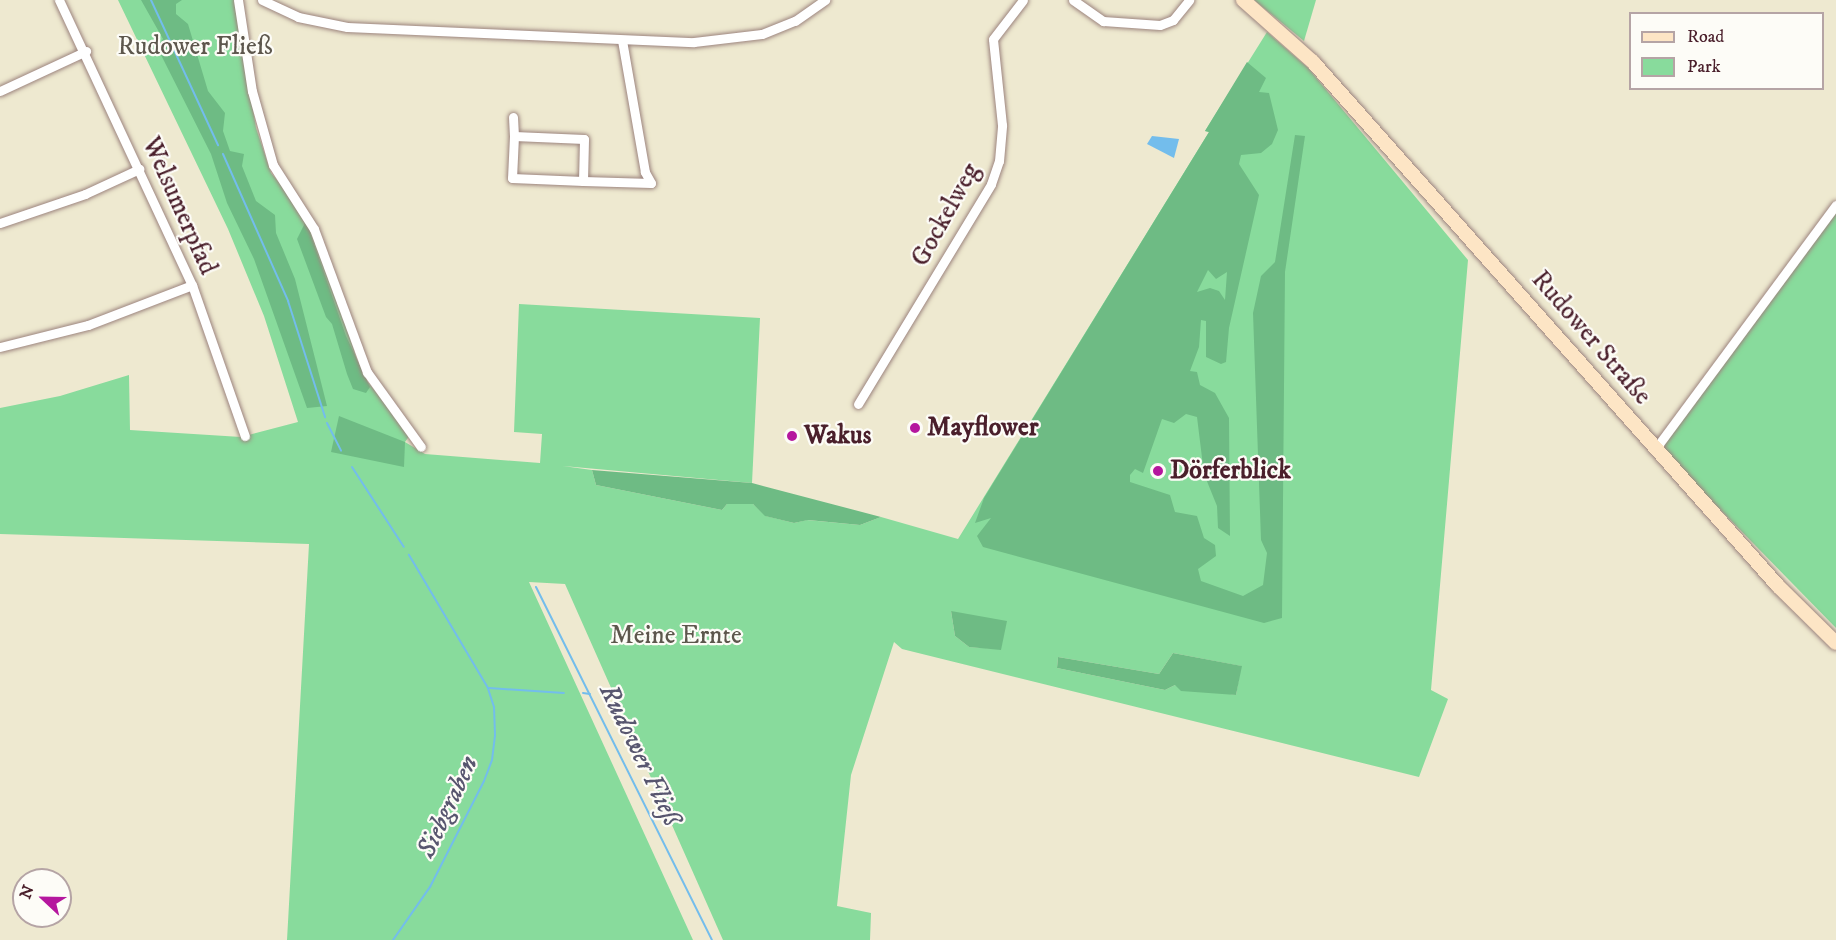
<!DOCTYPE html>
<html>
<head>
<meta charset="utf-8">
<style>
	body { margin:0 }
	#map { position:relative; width:1836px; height:940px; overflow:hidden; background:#eee9d0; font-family:"IM FELL DW Pica",serif }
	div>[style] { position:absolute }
	.green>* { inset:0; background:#88db9c }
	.forest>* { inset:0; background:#6ebb84 }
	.water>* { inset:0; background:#73bdec }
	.stream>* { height:2px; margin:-1px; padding:0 1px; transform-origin:1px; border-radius:1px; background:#73bdec }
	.roads { filter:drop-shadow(0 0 2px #9c847e) drop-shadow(0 0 2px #9c847e) }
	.street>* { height:9px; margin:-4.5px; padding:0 4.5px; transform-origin:4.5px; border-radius:4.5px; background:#fff }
	.secondary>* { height:14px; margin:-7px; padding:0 7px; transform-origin:7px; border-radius:7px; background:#fde5c5 }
	.dots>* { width:16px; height:16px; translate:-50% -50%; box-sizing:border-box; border:3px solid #fdfcf7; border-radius:50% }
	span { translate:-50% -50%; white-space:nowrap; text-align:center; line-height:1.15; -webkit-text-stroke:4.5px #fdfcf7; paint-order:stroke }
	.park-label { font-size:26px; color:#5d574d }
	.street-label { font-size:26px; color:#4a1f2b }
	.poi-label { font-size:26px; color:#4a1f2b; font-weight:700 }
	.left { translate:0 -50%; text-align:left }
	.water-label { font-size:27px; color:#58566f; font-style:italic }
	.legend { position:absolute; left:1629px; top:12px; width:195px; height:78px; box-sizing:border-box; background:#fdfcf7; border:2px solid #b5a4a5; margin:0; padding:8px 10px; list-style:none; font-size:18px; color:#4a1f2b }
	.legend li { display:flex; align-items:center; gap:12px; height:30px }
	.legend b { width:30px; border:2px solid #b5a4a5 }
	.north { position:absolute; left:12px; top:868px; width:60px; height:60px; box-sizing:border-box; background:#fdfcf7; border:2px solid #b5a4a5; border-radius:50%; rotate:292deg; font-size:16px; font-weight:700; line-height:24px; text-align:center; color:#4a1f2b }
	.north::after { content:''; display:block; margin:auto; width:21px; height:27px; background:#b5179e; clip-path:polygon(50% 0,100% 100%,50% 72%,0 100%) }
</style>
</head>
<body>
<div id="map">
	<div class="green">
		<div style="clip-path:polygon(evenodd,118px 0,235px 0,256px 128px,271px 173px,302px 210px,338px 299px,357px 360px,367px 381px,410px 435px,405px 442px,425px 454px,540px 463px,542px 434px,514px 432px,519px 304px,760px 318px,752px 483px,563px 466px,592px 470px,596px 485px,722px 510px,727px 504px,753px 504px,766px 516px,794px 523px,807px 520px,860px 525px,881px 517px,958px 539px,1209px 132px,1205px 131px,1267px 32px,1308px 68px,1468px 260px,1431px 690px,1448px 699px,1419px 777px,902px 649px,894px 642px,851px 775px,837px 906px,871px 913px,870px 940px,723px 940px,565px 584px,529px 582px,693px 940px,287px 940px,309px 544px,0 534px,0 408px,60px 396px,129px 375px,130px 430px,241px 437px,298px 422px,264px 316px,228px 229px,118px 0,951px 611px,1001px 649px,969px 647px,955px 636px,951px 611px,118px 0,1173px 653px,1241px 666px,1236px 695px,1175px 685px,1165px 690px,1057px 668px,1058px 657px,1159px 674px,1173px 653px)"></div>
		<div style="clip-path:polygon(1254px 0,1316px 0,1304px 41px)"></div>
		<div style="clip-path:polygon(1836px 211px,1836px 628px,1666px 454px,1664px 442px)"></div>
	</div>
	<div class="forest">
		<div style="clip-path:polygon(141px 0,182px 0,176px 4px,176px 14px,188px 24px,208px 91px,225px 113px,223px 131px,230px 151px,244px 154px,242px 166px,256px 201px,275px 215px,276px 233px,295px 279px,327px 406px,307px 408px,254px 259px,227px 203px,211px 154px,157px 47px,163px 39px)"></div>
		<div style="clip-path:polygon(evenodd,1247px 62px,1266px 78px,1259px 92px,1269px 93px,1278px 130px,1272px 144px,1261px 153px,1241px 155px,1239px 164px,1259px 195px,1229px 328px,1226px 362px,1221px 364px,1206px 357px,1206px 321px,1201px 320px,1199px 347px,1190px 371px,1197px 372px,1200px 385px,1215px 393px,1229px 418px,1230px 536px,1218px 528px,1217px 506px,1204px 474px,1197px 417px,1186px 414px,1174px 423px,1162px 419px,1143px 473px,1135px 469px,1130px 475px,1130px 482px,1170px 495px,1175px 512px,1197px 516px,1204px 538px,1215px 545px,1216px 556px,1198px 569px,1201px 581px,1243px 596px,1263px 585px,1267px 553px,1261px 540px,1253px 313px,1261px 276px,1275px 262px,1295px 135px,1305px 136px,1285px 272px,1282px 618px,1264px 623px,983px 547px,977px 536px,991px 518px,975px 523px,984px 498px,1209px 132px,1205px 131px,1247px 62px,1208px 270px,1216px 279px,1227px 272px,1225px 300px,1219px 291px,1210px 288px,1197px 292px,1208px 270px)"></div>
		<div style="clip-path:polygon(306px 221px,346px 336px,370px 387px,366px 393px,353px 389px,347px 374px,332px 324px,326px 317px,297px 239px)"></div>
		<div style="clip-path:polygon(339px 416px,405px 442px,404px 467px,331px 452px)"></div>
		<div style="clip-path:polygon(592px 470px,752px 483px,881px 517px,860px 525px,808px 520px,794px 523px,765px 516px,753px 504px,727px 504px,722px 510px,596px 485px)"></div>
		<div style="clip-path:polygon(951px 611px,1007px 621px,1001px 650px,969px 647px,955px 636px)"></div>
		<div style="clip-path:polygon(1173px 653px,1242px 666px,1236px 695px,1181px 691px,1175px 685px,1165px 690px,1057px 668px,1058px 657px,1159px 674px)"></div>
	</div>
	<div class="water">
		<div style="clip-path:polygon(1152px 136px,1179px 139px,1174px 158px,1147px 144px)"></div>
	</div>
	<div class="stream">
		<div style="left:151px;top:0;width:160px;rotate:65.2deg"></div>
		<div style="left:223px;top:154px;width:161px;rotate:66.1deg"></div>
		<div style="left:288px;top:301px;width:122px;rotate:72.3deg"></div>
		<div style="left:327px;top:423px;width:31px;rotate:63deg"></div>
		<div style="left:352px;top:467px;width:95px;rotate:57deg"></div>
		<div style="left:536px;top:587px;width:394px;rotate:63.5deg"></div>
		<div style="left:489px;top:688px;width:75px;rotate:3.8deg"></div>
		<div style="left:583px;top:693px;width:7px;rotate:8deg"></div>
		<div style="left:393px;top:940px;width:65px;rotate:-55.1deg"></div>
		<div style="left:430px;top:887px;width:119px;rotate:-63deg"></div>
		<div style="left:484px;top:781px;width:22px;rotate:-69deg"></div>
		<div style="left:492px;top:760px;width:25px;rotate:-83deg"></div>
		<div style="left:495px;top:735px;width:28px;rotate:-92deg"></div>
		<div style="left:494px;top:707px;width:20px;rotate:-108deg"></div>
		<div style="left:488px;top:688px;width:155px;rotate:-120.7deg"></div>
	</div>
	<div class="roads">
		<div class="street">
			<div style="left:59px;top:0;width:315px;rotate:65deg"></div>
			<div style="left:192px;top:285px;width:160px;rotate:70.7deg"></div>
			<div style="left:238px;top:0;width:92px;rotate:81.3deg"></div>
			<div style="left:252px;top:91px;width:77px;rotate:74.2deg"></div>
			<div style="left:273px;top:165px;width:76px;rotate:57.4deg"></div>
			<div style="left:314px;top:229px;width:153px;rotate:69.7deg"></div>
			<div style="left:367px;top:372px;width:92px;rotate:54.2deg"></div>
			<div style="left:262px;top:0;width:40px;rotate:25deg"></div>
			<div style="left:298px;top:17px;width:50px;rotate:11.5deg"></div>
			<div style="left:347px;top:27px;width:347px;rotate:2.5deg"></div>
			<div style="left:694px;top:42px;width:68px;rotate:-6.7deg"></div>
			<div style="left:762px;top:34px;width:35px;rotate:-22deg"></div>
			<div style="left:795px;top:21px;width:37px;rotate:-35deg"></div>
			<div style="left:1073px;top:0;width:37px;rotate:35deg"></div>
			<div style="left:1103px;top:21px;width:57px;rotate:4deg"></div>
			<div style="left:1160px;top:25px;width:14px;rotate:-21deg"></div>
			<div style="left:1173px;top:20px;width:26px;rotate:-51deg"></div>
			<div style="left:0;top:91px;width:95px;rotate:-24.9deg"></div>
			<div style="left:513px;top:117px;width:19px;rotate:87deg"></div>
			<div style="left:583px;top:181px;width:42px;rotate:-88.6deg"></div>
			<div style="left:584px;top:139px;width:70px;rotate:-177.5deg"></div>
			<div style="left:514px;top:136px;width:42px;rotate:92.7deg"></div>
			<div style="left:512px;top:178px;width:71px;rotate:2.4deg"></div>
			<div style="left:583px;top:181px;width:68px;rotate:1.7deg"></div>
			<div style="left:651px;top:183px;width:13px;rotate:-119deg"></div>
			<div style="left:645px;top:172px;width:134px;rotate:-99.9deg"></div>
			<div style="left:0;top:223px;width:90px;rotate:-18.8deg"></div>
			<div style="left:85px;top:194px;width:60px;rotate:-24.8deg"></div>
			<div style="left:0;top:347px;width:91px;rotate:-14deg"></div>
			<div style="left:88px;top:325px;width:111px;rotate:-21deg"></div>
			<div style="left:858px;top:404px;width:257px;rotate:-58.8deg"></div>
			<div style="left:991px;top:184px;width:24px;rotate:-71deg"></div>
			<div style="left:999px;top:161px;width:36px;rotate:-85deg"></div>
			<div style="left:1002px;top:125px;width:86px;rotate:-96deg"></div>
			<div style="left:993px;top:39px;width:49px;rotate:-52.4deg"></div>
			<div style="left:1656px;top:448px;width:302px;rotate:-53.5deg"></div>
		</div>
		<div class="secondary">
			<div style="left:1243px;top:0;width:94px;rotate:41.5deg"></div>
			<div style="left:1313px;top:62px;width:701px;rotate:48.41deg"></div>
			<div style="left:1778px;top:586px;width:81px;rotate:44.5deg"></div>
		</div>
	</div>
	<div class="dots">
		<div style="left:915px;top:428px;background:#b5179e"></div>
		<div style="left:792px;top:436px;background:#b5179e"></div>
		<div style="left:1158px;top:471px;background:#b5179e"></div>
	</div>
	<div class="park-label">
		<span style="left:195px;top:47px">Rudower Fließ</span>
		<span style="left:676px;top:636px">Meine Ernte</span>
	</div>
	<div class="street-label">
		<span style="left:179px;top:206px;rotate:66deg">Welsumerpfad</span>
		<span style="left:946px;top:215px;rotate:-61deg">Gockelweg</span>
		<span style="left:1591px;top:338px;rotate:49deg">Rudower Straße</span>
	</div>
	<div class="poi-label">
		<span class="left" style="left:927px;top:428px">Mayflower</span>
		<span class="left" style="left:804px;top:436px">Wakus</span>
		<span class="left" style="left:1170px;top:471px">Dörferblick</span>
	</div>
	<div class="water-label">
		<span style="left:640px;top:755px;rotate:64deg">Rudower Fließ</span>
		<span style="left:448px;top:807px;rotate:-65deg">Siebgraben</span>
	</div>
	<ul class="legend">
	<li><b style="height:8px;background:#fde5c5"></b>Road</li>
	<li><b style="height:16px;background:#88db9c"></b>Park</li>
	</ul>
	<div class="north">N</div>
</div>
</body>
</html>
